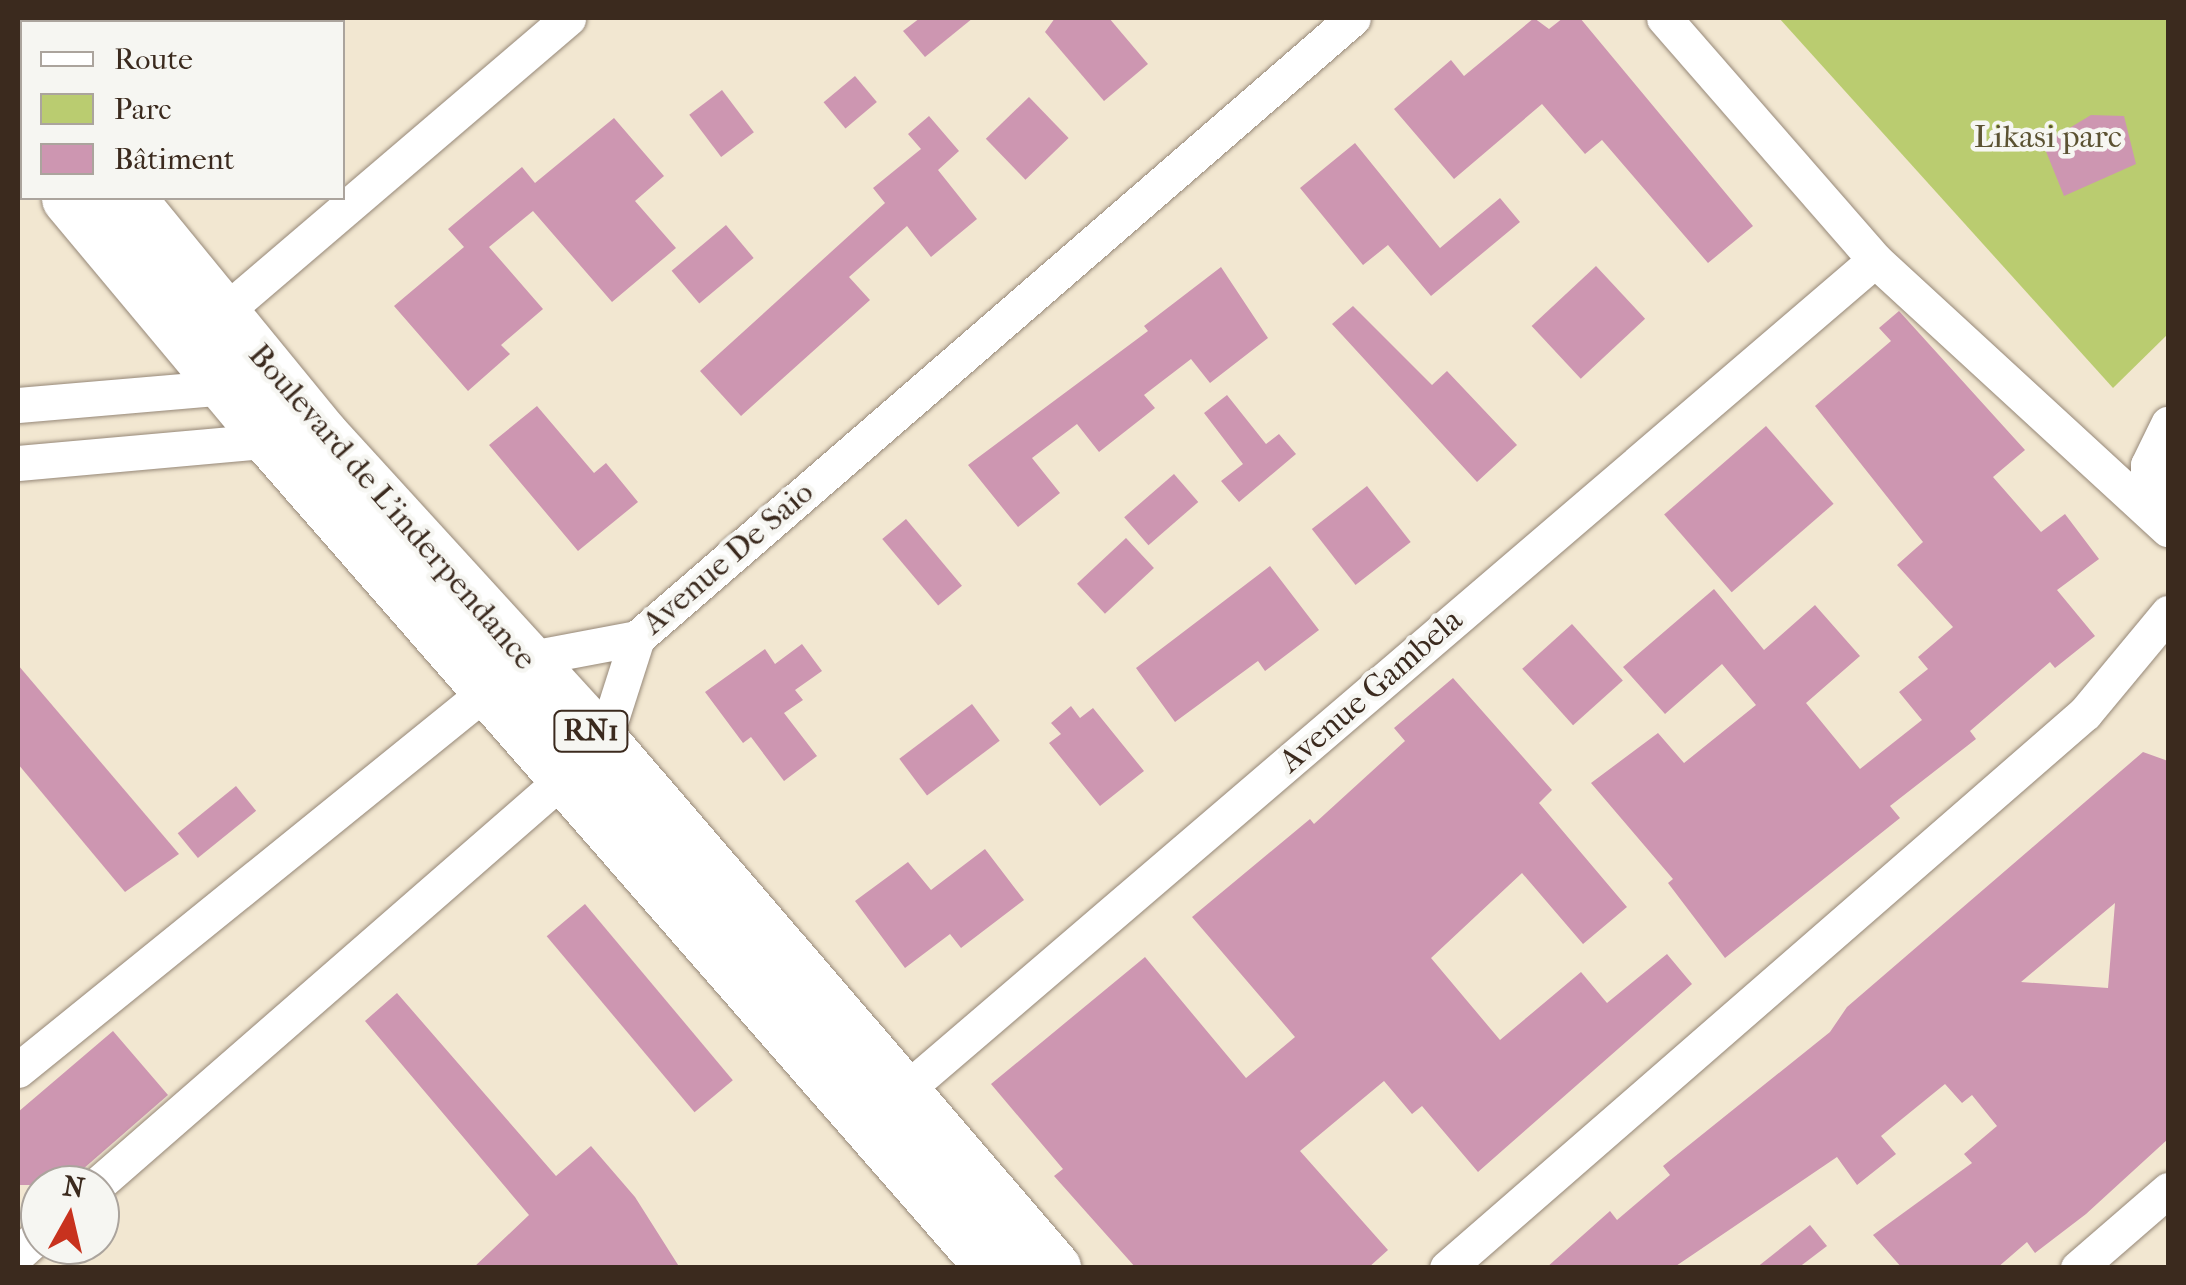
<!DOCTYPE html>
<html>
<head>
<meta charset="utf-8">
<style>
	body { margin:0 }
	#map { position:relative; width:2186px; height:1285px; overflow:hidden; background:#f2e7d1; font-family:"IM FELL French Canon",serif }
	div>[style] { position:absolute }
	.green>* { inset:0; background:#bacc70 }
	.building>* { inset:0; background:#cd96b1; transform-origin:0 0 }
	.roads { filter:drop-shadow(0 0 2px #968878) drop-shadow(0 0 2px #968878) }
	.street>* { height:35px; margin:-17.5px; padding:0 17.5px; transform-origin:17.5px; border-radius:17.5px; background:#fff }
	.highway>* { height:55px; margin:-27.5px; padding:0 27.5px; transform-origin:27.5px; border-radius:27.5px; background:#fff }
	span { translate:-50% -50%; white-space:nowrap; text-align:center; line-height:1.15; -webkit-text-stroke:9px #f6f6f2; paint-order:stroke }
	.shield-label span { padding:2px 8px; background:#f6f6f2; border:2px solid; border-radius:8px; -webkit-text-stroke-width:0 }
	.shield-label { font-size:30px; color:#3b2a1e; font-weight:700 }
	.park-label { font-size:32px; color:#5b5232 }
	.street-label { font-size:32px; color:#3b2a1e }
	.frame { position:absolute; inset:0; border:20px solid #3b2a1e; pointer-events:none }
	.legend { position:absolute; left:20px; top:20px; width:325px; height:180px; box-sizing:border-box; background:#f6f6f2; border:2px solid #aba49d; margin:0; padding:12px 18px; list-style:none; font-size:30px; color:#3b2a1e }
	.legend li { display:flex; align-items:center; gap:20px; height:50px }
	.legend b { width:50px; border:2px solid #aba49d }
	.north { position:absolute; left:20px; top:1165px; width:100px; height:100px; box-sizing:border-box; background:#f6f6f2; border:2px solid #aba49d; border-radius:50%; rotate:8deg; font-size:28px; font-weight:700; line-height:40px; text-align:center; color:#3b2a1e }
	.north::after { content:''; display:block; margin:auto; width:35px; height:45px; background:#c8321e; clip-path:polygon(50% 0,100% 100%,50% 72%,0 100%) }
</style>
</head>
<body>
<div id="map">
	<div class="green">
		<div style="clip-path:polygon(1779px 18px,2168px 18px,2168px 334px,2113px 388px)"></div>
	</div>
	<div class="building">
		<div style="clip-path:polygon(920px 18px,973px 18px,925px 57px,903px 31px)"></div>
		<div style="clip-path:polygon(1055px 18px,1109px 18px,1148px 64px,1104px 101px,1045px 32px)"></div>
		<div style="clip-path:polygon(1534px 18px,1549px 29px,1563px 18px,1580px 18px,1753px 226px,1708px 263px,1602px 140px,1585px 154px,1542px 104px,1454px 179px,1394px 109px,1451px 60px,1464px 76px)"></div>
		<div style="left:855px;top:76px;width:34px;height:41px;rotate:50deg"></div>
		<div style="left:722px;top:90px;width:53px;height:41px;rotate:53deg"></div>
		<div style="left:1029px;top:97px;width:57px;height:60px;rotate:46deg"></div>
		<div style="clip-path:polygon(2091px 115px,2124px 116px,2136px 164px,2064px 196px,2043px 144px)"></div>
		<div style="clip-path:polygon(929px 116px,959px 151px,938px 170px,977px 219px,931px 257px,907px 226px,849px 277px,870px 300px,741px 416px,700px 371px,885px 203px,873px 188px,921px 149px,908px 134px)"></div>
		<div style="clip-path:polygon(614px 118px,664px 176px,635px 201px,676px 248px,612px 302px,533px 211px,489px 247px,543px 309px,501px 345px,510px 354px,468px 391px,394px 306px,464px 247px,448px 229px,522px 167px,535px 183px)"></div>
		<div style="clip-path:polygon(1355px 143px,1440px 248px,1500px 198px,1520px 222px,1431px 296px,1388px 245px,1363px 265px,1300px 188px)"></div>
		<div style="left:726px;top:225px;width:43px;height:71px;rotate:50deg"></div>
		<div style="left:1596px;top:266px;width:72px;height:88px;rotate:47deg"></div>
		<div style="clip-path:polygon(1221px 267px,1268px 338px,1210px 383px,1191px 359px,1144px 395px,1155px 408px,1099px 452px,1077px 424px,1032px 458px,1060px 493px,1018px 527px,968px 465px,1148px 331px,1144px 326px)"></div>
		<div style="clip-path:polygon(1353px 306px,1432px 385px,1447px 371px,1517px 445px,1477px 482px,1332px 324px)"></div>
		<div style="clip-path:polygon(1899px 311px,2025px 450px,1993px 477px,2041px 532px,2065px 514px,2099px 559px,2057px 590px,2095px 636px,2055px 668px,2050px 662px,1970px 731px,1976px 739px,1890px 806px,1900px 818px,1725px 958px,1668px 883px,1673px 879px,1591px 783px,1658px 733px,1684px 763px,1756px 705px,1722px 664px,1665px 714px,1623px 667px,1714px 589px,1764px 650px,1815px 605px,1860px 656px,1806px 703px,1860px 769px,1922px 720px,1899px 692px,1928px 669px,1918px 657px,1953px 627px,1897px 565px,1923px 542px,1815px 406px,1891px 341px,1879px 328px)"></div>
		<div style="clip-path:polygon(1227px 395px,1266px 444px,1279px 434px,1296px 454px,1239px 502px,1221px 481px,1243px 464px,1204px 413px)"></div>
		<div style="clip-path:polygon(537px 406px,594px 473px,606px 463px,638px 502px,578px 551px,489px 445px)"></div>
		<div style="left:1766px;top:426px;width:103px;height:135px;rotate:49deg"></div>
		<div style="left:1174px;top:474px;width:37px;height:66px;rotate:49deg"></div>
		<div style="left:1367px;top:486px;width:71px;height:70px;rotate:52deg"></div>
		<div style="left:906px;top:519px;width:87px;height:31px;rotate:50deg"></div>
		<div style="left:1126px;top:538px;width:41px;height:67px;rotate:47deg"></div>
		<div style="clip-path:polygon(1270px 566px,1319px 630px,1265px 671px,1258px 661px,1175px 722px,1136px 668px)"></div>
		<div style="left:1572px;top:624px;width:76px;height:67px;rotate:48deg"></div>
		<div style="clip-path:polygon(802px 644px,822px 671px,795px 690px,803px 700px,784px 713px,817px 756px,784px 781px,751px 737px,743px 743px,705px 692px,765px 649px,775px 664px)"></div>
		<div style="clip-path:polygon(18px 665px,179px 854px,125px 892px,18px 764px)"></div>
		<div style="clip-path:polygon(1453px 678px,1552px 790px,1539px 803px,1627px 907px,1583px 944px,1522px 873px,1431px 958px,1500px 1040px,1581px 972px,1607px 1003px,1667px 954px,1692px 984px,1478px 1172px,1422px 1106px,1412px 1114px,1384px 1081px,1300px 1151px,1388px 1250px,1368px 1268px,1136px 1268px,1054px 1176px,1063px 1169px,991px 1084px,1145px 957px,1246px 1078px,1295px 1037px,1192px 917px,1310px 819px,1314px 824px,1405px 741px,1394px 728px)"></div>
		<div style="left:972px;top:704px;width:46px;height:91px;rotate:53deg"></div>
		<div style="clip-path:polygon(1071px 706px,1080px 718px,1093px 708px,1144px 771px,1100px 806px,1049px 743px,1061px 734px,1051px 723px)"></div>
		<div style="clip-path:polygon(evenodd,2143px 752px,2168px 761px,2168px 1139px,2086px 1214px,2035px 1253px,2027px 1242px,1997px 1268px,1902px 1268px,1873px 1235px,1972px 1163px,1964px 1154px,1997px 1126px,1972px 1095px,1962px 1103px,1945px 1084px,1881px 1136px,1896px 1154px,1857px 1185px,1837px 1157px,1673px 1268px,1546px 1268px,1610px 1211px,1617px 1220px,1670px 1175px,1663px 1166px,1830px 1032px,1847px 1007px,2143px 752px,2115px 903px,2108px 988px,2021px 982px,2115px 903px)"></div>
		<div style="left:236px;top:786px;width:32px;height:75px;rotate:51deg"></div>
		<div style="clip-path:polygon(985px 849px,1024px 900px,961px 948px,950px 934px,905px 968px,855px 901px,908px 862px,931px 890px)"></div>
		<div style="left:585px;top:904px;width:230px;height:50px;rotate:50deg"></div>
		<div style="clip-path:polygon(397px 993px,556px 1176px,591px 1146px,635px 1197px,680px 1268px,473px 1268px,529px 1215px,365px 1021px)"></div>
		<div style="clip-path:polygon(113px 1031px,168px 1095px,83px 1169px,76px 1185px,18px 1185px,18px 1112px)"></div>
		<div style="clip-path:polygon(1810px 1225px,1827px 1246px,1798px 1268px,1756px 1268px)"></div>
	</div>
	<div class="roads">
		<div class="street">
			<div style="left:1664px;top:18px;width:321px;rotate:48.9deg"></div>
			<div style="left:1875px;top:260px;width:398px;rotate:42.6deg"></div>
			<div style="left:223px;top:313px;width:454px;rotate:-40.5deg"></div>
			<div style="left:18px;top:405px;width:224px;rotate:-4.9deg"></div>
			<div style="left:18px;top:463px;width:268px;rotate:-5.1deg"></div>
			<div style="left:2162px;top:519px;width:34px;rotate:-114deg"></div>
			<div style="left:2148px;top:488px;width:23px;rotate:-90deg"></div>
			<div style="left:2148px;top:465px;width:46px;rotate:-64deg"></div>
			<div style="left:18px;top:1070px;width:653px;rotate:-38.97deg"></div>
			<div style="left:526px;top:659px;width:113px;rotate:-10.7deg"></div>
			<div style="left:637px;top:638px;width:947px;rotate:-40.89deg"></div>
			<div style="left:888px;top:1105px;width:1299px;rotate:-40.57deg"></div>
			<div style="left:97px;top:1185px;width:671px;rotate:-41.07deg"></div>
			<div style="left:603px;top:744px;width:111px;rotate:-72.2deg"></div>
			<div style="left:18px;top:1254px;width:30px;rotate:-42deg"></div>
			<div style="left:1447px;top:1268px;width:846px;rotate:-41.02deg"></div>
			<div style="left:2085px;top:713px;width:130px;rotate:-50.3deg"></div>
			<div style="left:2078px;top:1268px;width:119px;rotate:-40.9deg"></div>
		</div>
		<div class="highway">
			<div style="left:18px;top:69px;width:7px;rotate:56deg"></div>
			<div style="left:18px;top:137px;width:7px;rotate:56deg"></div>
			<div style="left:69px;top:198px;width:315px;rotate:50.1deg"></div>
			<div style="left:271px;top:440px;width:1099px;rotate:48.87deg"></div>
			<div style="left:127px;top:198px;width:306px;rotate:50.7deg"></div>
			<div style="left:321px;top:435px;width:418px;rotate:47.6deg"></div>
			<div style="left:603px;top:744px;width:691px;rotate:49.34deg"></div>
		</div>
	</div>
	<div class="shield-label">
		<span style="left:591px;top:731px">RN1</span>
	</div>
	<div class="park-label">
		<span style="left:2048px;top:137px">Likasi parc</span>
	</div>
	<div class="street-label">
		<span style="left:392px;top:507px;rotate:49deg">Boulevard de L'inderpendance</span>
		<span style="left:728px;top:558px;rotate:-41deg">Avenue De Saio</span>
		<span style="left:1371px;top:691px;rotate:-41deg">Avenue Gambela</span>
	</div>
	<div class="frame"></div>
	<ul class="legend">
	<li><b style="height:12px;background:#fff"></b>Route</li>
	<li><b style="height:28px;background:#bacc70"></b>Parc</li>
	<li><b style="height:28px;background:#cd96b1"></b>Bâtiment</li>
	</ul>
	<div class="north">N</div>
</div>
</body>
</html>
